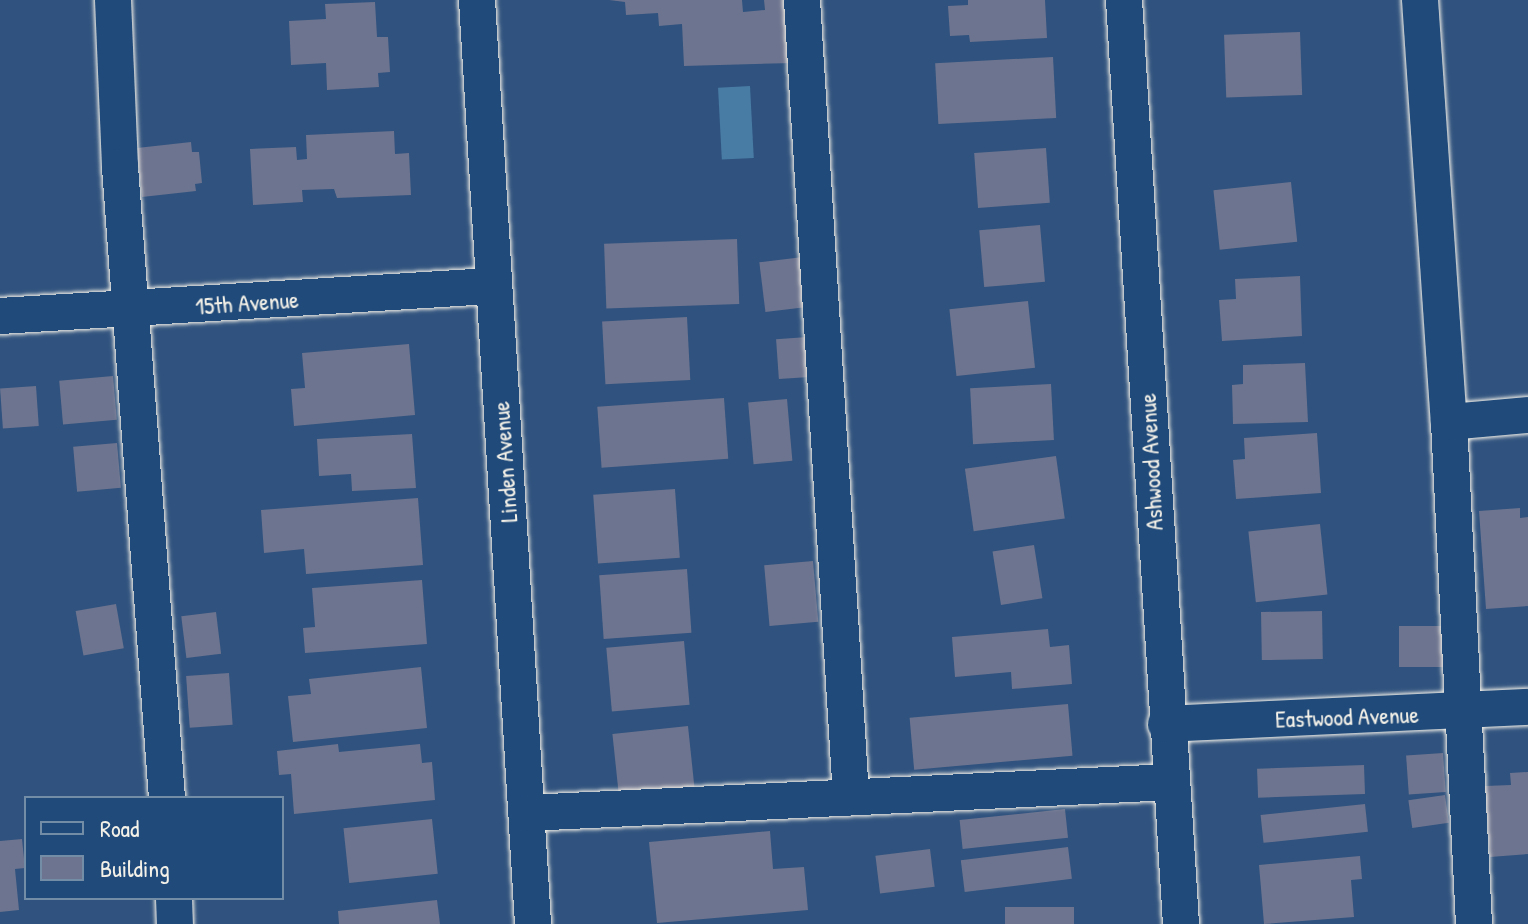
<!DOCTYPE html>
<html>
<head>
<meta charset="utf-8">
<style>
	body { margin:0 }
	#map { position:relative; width:1528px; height:924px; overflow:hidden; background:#2f527e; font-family:"Patrick Hand",sans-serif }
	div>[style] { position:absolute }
	.water>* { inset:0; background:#487ca5; transform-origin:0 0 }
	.building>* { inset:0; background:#6d748f; transform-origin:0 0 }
	.roads { filter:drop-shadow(0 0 2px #f4f1e8) drop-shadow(0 0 2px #f4f1e8) }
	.minor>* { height:36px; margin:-18px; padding:0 18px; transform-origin:18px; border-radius:18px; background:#1f4a7a }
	span { translate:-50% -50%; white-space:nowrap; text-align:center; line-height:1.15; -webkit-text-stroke:7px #1f4a7a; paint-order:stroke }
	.street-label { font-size:24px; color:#f4f1e8 }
	.legend { position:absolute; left:24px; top:796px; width:260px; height:104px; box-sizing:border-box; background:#1f4a7a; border:2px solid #748da6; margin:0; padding:10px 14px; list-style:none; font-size:24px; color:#f4f1e8 }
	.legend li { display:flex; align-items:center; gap:16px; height:40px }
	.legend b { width:40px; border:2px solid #748da6 }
</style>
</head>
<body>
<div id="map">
	<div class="water">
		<div style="left:750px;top:86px;width:72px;height:32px;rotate:87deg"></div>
	</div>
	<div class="building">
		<div style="clip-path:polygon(609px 0,742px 0,743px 12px,765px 10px,764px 0,790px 0,793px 63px,684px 66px,682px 24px,659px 26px,658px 13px,626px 15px,625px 2px)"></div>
		<div style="clip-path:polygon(968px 0,1045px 0,1047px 38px,970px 42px,969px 35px,950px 36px,948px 6px,968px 5px)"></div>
		<div style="clip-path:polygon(375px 2px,377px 37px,388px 37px,390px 72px,378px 73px,379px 87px,327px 90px,326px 63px,291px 65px,289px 21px,326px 19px,325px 4px)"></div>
		<div style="left:1300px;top:32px;width:63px;height:76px;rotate:88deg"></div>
		<div style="left:1053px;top:57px;width:61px;height:118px;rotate:87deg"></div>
		<div style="clip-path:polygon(394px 131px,395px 154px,409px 153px,411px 195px,337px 198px,334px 189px,302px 190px,303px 202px,253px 205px,250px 149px,296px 147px,297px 160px,307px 159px,306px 135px)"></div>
		<div style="clip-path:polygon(191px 142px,192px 152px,199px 152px,202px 183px,195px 184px,196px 191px,142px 197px,137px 148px)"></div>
		<div style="left:1046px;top:148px;width:55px;height:72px;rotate:86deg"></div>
		<div style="left:1291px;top:182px;width:60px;height:78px;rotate:84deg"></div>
		<div style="left:1040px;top:225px;width:57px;height:61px;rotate:85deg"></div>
		<div style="left:737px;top:239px;width:65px;height:133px;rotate:88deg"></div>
		<div style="left:803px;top:257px;width:50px;height:44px;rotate:83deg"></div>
		<div style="clip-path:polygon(1300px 276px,1302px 336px,1222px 341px,1219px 300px,1236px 299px,1235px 279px)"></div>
		<div style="left:1028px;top:301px;width:67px;height:79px;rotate:84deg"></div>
		<div style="left:687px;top:317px;width:63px;height:85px;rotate:87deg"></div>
		<div style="left:807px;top:337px;width:40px;height:31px;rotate:86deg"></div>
		<div style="clip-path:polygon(409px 344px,415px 415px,294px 426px,291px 389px,305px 388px,302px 353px)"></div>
		<div style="clip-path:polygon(1305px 363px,1308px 422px,1233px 424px,1232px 385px,1243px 384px,1243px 365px)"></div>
		<div style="left:113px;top:376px;width:44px;height:54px;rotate:85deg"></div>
		<div style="left:1051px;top:384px;width:56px;height:81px;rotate:87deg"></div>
		<div style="left:36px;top:386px;width:40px;height:36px;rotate:86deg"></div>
		<div style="left:724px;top:398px;width:61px;height:127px;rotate:86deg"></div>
		<div style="left:787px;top:399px;width:62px;height:39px;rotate:85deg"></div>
		<div style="clip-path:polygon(1317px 433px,1321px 493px,1236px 499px,1233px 460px,1245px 459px,1244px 438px)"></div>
		<div style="clip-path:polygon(412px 434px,416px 488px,352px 491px,351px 474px,319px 476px,317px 439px)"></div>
		<div style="left:117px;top:443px;width:45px;height:44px;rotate:85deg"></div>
		<div style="left:1056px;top:456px;width:63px;height:92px;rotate:82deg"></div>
		<div style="left:675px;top:489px;width:69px;height:82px;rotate:86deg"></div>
		<div style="clip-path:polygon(418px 498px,423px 565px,306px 574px,304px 549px,264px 553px,261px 510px)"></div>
		<div style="clip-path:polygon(1520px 508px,1520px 518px,1528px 517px,1528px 606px,1486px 609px,1479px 511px)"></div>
		<div style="left:1320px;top:524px;width:71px;height:72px;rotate:84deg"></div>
		<div style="left:1034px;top:545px;width:54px;height:42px;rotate:81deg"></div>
		<div style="left:813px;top:561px;width:61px;height:49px;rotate:85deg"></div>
		<div style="left:687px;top:569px;width:64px;height:88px;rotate:86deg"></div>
		<div style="clip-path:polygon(422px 580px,427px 644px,305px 653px,303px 628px,315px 627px,312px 588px)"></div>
		<div style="left:116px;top:604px;width:45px;height:41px;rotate:80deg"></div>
		<div style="left:1322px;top:611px;width:48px;height:61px;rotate:89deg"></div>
		<div style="left:216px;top:612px;width:42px;height:35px;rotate:83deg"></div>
		<div style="left:1399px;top:626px;width:44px;height:41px"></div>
		<div style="clip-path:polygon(1048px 629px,1050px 647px,1069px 645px,1072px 684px,1012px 689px,1011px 672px,955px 677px,952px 637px)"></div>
		<div style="left:684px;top:641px;width:64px;height:78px;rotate:85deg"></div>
		<div style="clip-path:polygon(421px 667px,427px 728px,293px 742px,288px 696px,311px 694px,309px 679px)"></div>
		<div style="left:229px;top:673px;width:52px;height:43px;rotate:86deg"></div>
		<div style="left:1068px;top:704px;width:52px;height:159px;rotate:85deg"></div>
		<div style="left:688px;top:726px;width:64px;height:76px;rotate:84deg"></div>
		<div style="clip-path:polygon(338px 744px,339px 752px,420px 744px,422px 763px,432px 762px,435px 800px,294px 814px,291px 774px,279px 775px,277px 751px)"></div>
		<div style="left:1443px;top:753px;width:39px;height:37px;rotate:86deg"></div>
		<div style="left:1364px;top:765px;width:29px;height:107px;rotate:88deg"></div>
		<div style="clip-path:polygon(1528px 772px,1528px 854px,1490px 857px,1485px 786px,1511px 785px,1510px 773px)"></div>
		<div style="left:1445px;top:795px;width:28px;height:37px;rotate:82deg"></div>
		<div style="left:1365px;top:804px;width:28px;height:105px;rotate:84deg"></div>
		<div style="left:1065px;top:809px;width:29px;height:106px;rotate:84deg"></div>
		<div style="left:432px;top:819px;width:55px;height:89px;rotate:84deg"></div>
		<div style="clip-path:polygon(770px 831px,773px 869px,804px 867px,808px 910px,657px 923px,649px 842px)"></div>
		<div style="clip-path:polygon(22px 839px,25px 868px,15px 869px,19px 910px,0 912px,0 841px)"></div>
		<div style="left:1068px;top:847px;width:32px;height:108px;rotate:83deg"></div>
		<div style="left:930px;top:849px;width:38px;height:55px;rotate:83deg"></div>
		<div style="clip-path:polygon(1360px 856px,1362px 879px,1351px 880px,1354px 917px,1264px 924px,1259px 865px)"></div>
		<div style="clip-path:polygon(437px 900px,440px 924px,339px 924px,338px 911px)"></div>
		<div style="left:1005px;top:907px;width:69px;height:17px"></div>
	</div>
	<div class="roads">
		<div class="minor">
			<div style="left:113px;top:0;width:167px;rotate:87.6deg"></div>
			<div style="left:120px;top:167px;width:633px;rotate:85.74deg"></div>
			<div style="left:477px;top:0;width:926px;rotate:86.53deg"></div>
			<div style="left:802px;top:0;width:799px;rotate:86.48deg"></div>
			<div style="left:1124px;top:0;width:926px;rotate:86.47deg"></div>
			<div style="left:1420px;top:0;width:423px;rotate:86.1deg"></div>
			<div style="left:1449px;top:422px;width:503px;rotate:87.15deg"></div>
			<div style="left:0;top:316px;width:495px;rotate:-3.5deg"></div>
			<div style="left:1449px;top:422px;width:79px;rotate:-5.1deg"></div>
			<div style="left:1166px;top:724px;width:362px;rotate:-2.7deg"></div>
			<div style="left:528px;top:813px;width:644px;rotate:-2.76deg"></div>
			<div style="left:174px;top:898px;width:26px;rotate:88deg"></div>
		</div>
	</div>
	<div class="street-label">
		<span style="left:247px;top:303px;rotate:-4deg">15th Avenue</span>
		<span style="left:505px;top:462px;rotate:-94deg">Linden Avenue</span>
		<span style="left:1151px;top:462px;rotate:-93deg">Ashwood Avenue</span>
		<span style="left:1347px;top:717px;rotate:-2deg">Eastwood Avenue</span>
	</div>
	<ul class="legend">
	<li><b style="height:10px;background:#1f4a7a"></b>Road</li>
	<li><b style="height:22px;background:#6d748f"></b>Building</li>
	</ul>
</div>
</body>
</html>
